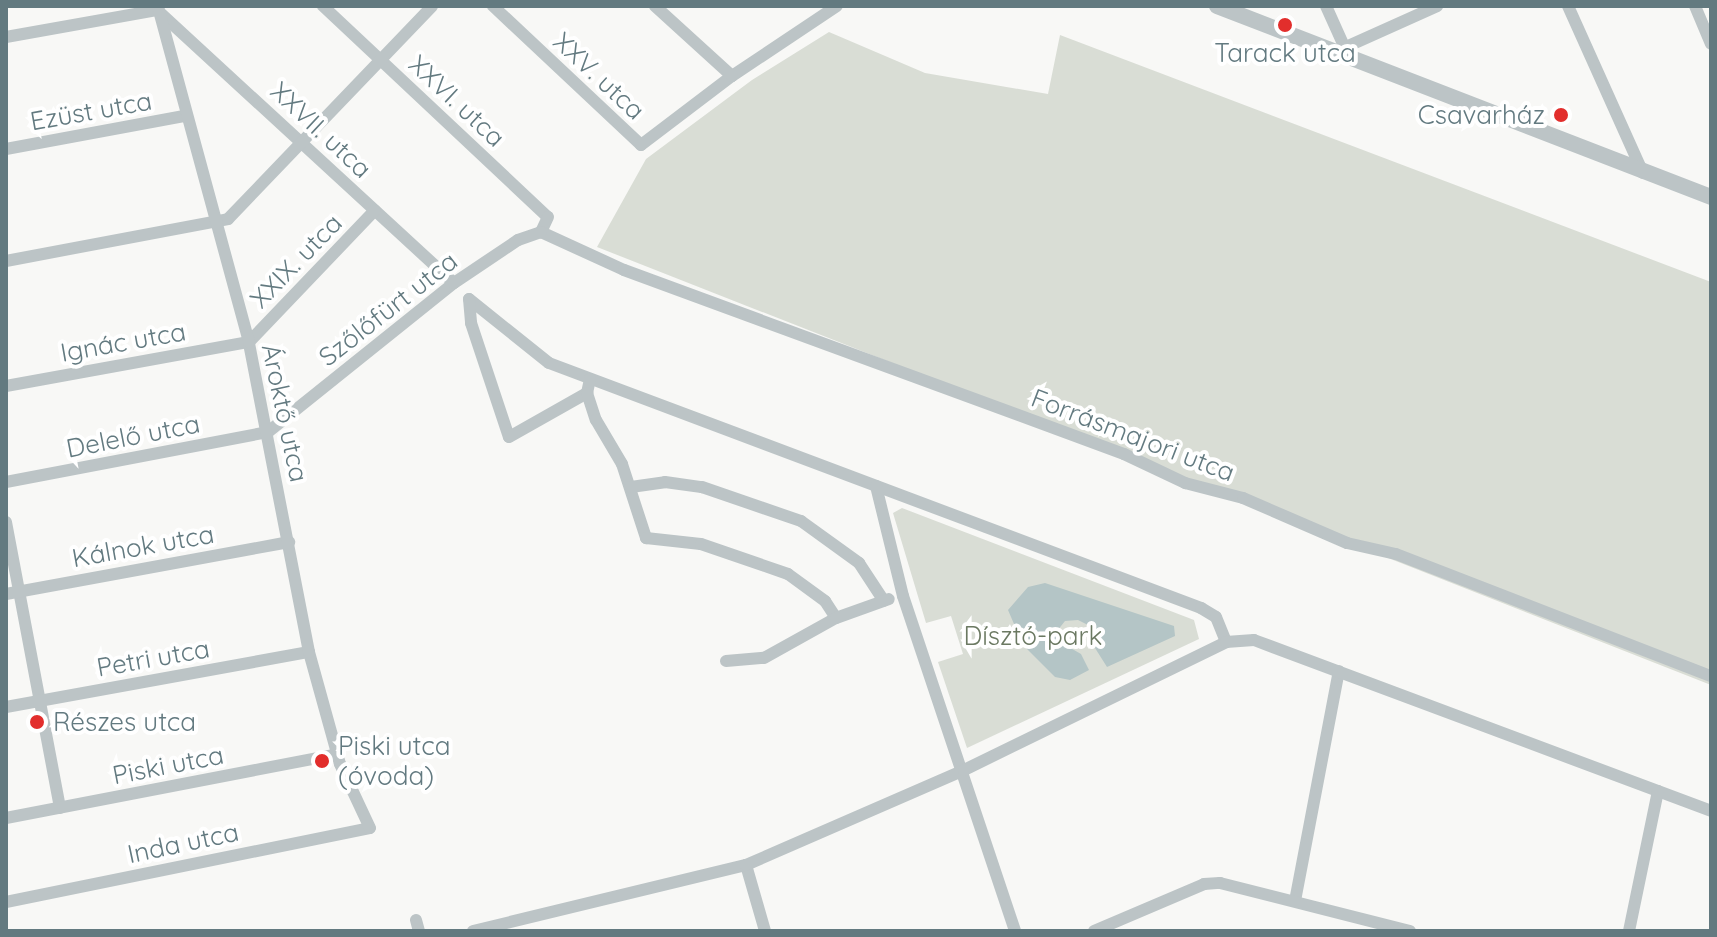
<!DOCTYPE html>
<html>
<head>
<meta charset="utf-8">
<style>
	body { margin:0 }
	#map { position:relative; width:1717px; height:937px; overflow:hidden; background:#f8f8f6; font-family:Quicksand,sans-serif }
	div>[style] { position:absolute }
	.green>* { inset:0; background:#d9ddd5 }
	.water>* { inset:0; background:#b4c5c6 }
	.minor>* { height:12px; margin:-6px; padding:0 6px; transform-origin:6px; border-radius:6px; background:#bcc4c6 }
	.tertiary>* { height:16px; margin:-8px; padding:0 8px; transform-origin:8px; border-radius:8px; background:#bcc4c6 }
	.dots>* { width:22px; height:22px; translate:-50% -50%; box-sizing:border-box; border:4px solid #fff; border-radius:50% }
	span { translate:-50% -50%; white-space:nowrap; text-align:center; line-height:1.15; -webkit-text-stroke:8px #fff; paint-order:stroke }
	.poi-label { font-size:26px; color:#637a80 }
	.right { translate:-100% -50%; text-align:right }
	.left { translate:0 -50%; text-align:left }
	.street-label { font-size:26px; color:#637a80 }
	.park-label { font-size:26px; color:#6b7962 }
	.frame { position:absolute; inset:0; border:8px solid #637a80; pointer-events:none }
</style>
</head>
<body>
<div id="map">
	<div class="green">
		<div style="clip-path:polygon(829px 32px,925px 73px,1048px 94px,1060px 35px,1711px 282px,1711px 685px,597px 247px,646px 159px,752px 80px)"></div>
		<div style="clip-path:polygon(902px 508px,1194px 620px,1199px 639px,967px 748px,938px 662px,963px 654px,951px 616px,926px 623px,893px 513px)"></div>
	</div>
	<div class="water">
		<div style="clip-path:polygon(1045px 583px,1174px 626px,1175px 636px,1107px 667px,1095px 648px,1098px 630px,1078px 620px,1065px 621px,1057px 631px,1060px 642px,1081px 654px,1089px 670px,1070px 680px,1055px 677px,1023px 645px,1008px 610px,1028px 587px)"></div>
	</div>
	<div class="minor">
		<div style="left:323px;top:6px;width:308px;rotate:43.2deg"></div>
		<div style="left:548px;top:217px;width:17px;rotate:115deg"></div>
		<div style="left:493px;top:6px;width:203px;rotate:43.2deg"></div>
		<div style="left:641px;top:145px;width:114px;rotate:-37.2deg"></div>
		<div style="left:732px;top:76px;width:126px;rotate:-33.7deg"></div>
		<div style="left:655px;top:6px;width:104px;rotate:42.3deg"></div>
		<div style="left:1326px;top:6px;width:44px;rotate:65.8deg"></div>
		<div style="left:1568px;top:6px;width:183px;rotate:65.8deg"></div>
		<div style="left:1695px;top:6px;width:41px;rotate:67.2deg"></div>
		<div style="left:157px;top:10px;width:403px;rotate:42.6deg"></div>
		<div style="left:6px;top:37px;width:153px;rotate:-10.1deg"></div>
		<div style="left:1337px;top:51px;width:110px;rotate:-24.2deg"></div>
		<div style="left:6px;top:149px;width:181px;rotate:-10.5deg"></div>
		<div style="left:541px;top:232px;width:91px;rotate:24.6deg"></div>
		<div style="left:624px;top:270px;width:533px;rotate:20.2deg"></div>
		<div style="left:1124px;top:454px;width:68px;rotate:25.4deg"></div>
		<div style="left:1185px;top:483px;width:60px;rotate:14.5deg"></div>
		<div style="left:1243px;top:498px;width:113px;rotate:23.4deg"></div>
		<div style="left:1347px;top:543px;width:50px;rotate:12.7deg"></div>
		<div style="left:1396px;top:554px;width:338px;rotate:21.2deg"></div>
		<div style="left:6px;top:261px;width:226px;rotate:-10.7deg"></div>
		<div style="left:228px;top:219px;width:295px;rotate:-46.2deg"></div>
		<div style="left:469px;top:299px;width:102px;rotate:38.7deg"></div>
		<div style="left:549px;top:363px;width:697px;rotate:20.59deg"></div>
		<div style="left:1201px;top:608px;width:17px;rotate:31deg"></div>
		<div style="left:1216px;top:617px;width:27px;rotate:68deg"></div>
		<div style="left:469px;top:299px;width:24px;rotate:85deg"></div>
		<div style="left:471px;top:323px;width:120px;rotate:71.6deg"></div>
		<div style="left:509px;top:437px;width:90px;rotate:-29.4deg"></div>
		<div style="left:590px;top:379px;width:14px;rotate:102deg"></div>
		<div style="left:587px;top:393px;width:28px;rotate:72deg"></div>
		<div style="left:596px;top:420px;width:51px;rotate:59.4deg"></div>
		<div style="left:622px;top:464px;width:78px;rotate:72deg"></div>
		<div style="left:646px;top:538px;width:55px;rotate:6.2deg"></div>
		<div style="left:701px;top:544px;width:92px;rotate:19deg"></div>
		<div style="left:788px;top:574px;width:46px;rotate:36.1deg"></div>
		<div style="left:825px;top:601px;width:20px;rotate:57deg"></div>
		<div style="left:6px;top:386px;width:247px;rotate:-10.3deg"></div>
		<div style="left:249px;top:342px;width:182px;rotate:-46.3deg"></div>
		<div style="left:6px;top:482px;width:267px;rotate:-10.8deg"></div>
		<div style="left:268px;top:432px;width:238px;rotate:-38.7deg"></div>
		<div style="left:454px;top:283px;width:77px;rotate:-33.9deg"></div>
		<div style="left:518px;top:240px;width:24px;rotate:-19deg"></div>
		<div style="left:876px;top:486px;width:113px;rotate:76.2deg"></div>
		<div style="left:903px;top:596px;width:353px;rotate:71.5deg"></div>
		<div style="left:631px;top:487px;width:34px;rotate:-8deg"></div>
		<div style="left:665px;top:482px;width:37px;rotate:8deg"></div>
		<div style="left:702px;top:487px;width:105px;rotate:19deg"></div>
		<div style="left:801px;top:521px;width:72px;rotate:35.9deg"></div>
		<div style="left:859px;top:563px;width:45px;rotate:56.7deg"></div>
		<div style="left:6px;top:522px;width:291px;rotate:79.3deg"></div>
		<div style="left:6px;top:594px;width:288px;rotate:-10.4deg"></div>
		<div style="left:726px;top:661px;width:38px;rotate:-5deg"></div>
		<div style="left:764px;top:658px;width:82px;rotate:-29.1deg"></div>
		<div style="left:836px;top:618px;width:56px;rotate:-19.7deg"></div>
		<div style="left:6px;top:707px;width:308px;rotate:-10.3deg"></div>
		<div style="left:6px;top:818px;width:338px;rotate:-10.9deg"></div>
		<div style="left:746px;top:865px;width:69px;rotate:73.9deg"></div>
		<div style="left:1295px;top:901px;width:234px;rotate:-79.2deg"></div>
		<div style="left:6px;top:902px;width:371px;rotate:-11.5deg"></div>
		<div style="left:370px;top:828px;width:71px;rotate:-115.1deg"></div>
		<div style="left:340px;top:764px;width:116px;rotate:-105.5deg"></div>
		<div style="left:309px;top:652px;width:316px;rotate:-101deg"></div>
		<div style="left:249px;top:342px;width:348px;rotate:-105.2deg"></div>
		<div style="left:416px;top:920px;width:11px;rotate:75deg"></div>
		<div style="left:473px;top:931px;width:281px;rotate:-13.6deg"></div>
		<div style="left:746px;top:865px;width:238px;rotate:-23.5deg"></div>
		<div style="left:964px;top:770px;width:292px;rotate:-26deg"></div>
		<div style="left:1226px;top:642px;width:28px;rotate:-4deg"></div>
		<div style="left:1254px;top:640px;width:488px;rotate:20.5deg"></div>
		<div style="left:1094px;top:931px;width:120px;rotate:-23.1deg"></div>
		<div style="left:1204px;top:884px;width:16px;rotate:-4deg"></div>
		<div style="left:1220px;top:883px;width:196px;rotate:14.2deg"></div>
		<div style="left:1629px;top:931px;width:143px;rotate:-78.3deg"></div>
	</div>
	<div class="tertiary">
		<div style="left:1217px;top:6px;width:530px;rotate:21.14deg"></div>
	</div>
	<div class="dots">
		<div style="left:1285px;top:25px;background:#e22e2c"></div>
		<div style="left:1561px;top:115px;background:#e22e2c"></div>
		<div style="left:37px;top:722px;background:#e22e2c"></div>
		<div style="left:322px;top:761px;background:#e22e2c"></div>
	</div>
	<div class="poi-label">
		<span style="left:1285px;top:53px">Tarack utca</span>
		<span class="right" style="left:1545px;top:115px">Csavarház</span>
		<span class="left" style="left:53px;top:722px">Részes utca</span>
		<span class="left" style="left:338px;top:761px">Piski utca<br>(óvoda)</span>
	</div>
	<div class="street-label">
		<span style="left:599px;top:76px;rotate:43deg">XXV. utca</span>
		<span style="left:457px;top:101px;rotate:43deg">XXVI. utca</span>
		<span style="left:91px;top:111px;rotate:-10deg">Ezüst utca</span>
		<span style="left:321px;top:130px;rotate:43deg">XXVII. utca</span>
		<span style="left:296px;top:261px;rotate:-46deg">XXIX. utca</span>
		<span style="left:388px;top:309px;rotate:-38deg">Szőlőfürt utca</span>
		<span style="left:123px;top:342px;rotate:-10deg">Ignác utca</span>
		<span style="left:285px;top:413px;rotate:78deg">Ároktő utca</span>
		<span style="left:1133px;top:435px;rotate:21deg">Forrásmajori utca</span>
		<span style="left:133px;top:436px;rotate:-11deg">Delelő utca</span>
		<span style="left:143px;top:546px;rotate:-10deg">Kálnok utca</span>
		<span style="left:153px;top:658px;rotate:-10deg">Petri utca</span>
		<span style="left:168px;top:765px;rotate:-11deg">Piski utca</span>
		<span style="left:183px;top:843px;rotate:-12deg">Inda utca</span>
	</div>
	<div class="park-label">
		<span style="left:1033px;top:636px">Dísztó-park</span>
	</div>
	<div class="frame"></div>
</div>
</body>
</html>
